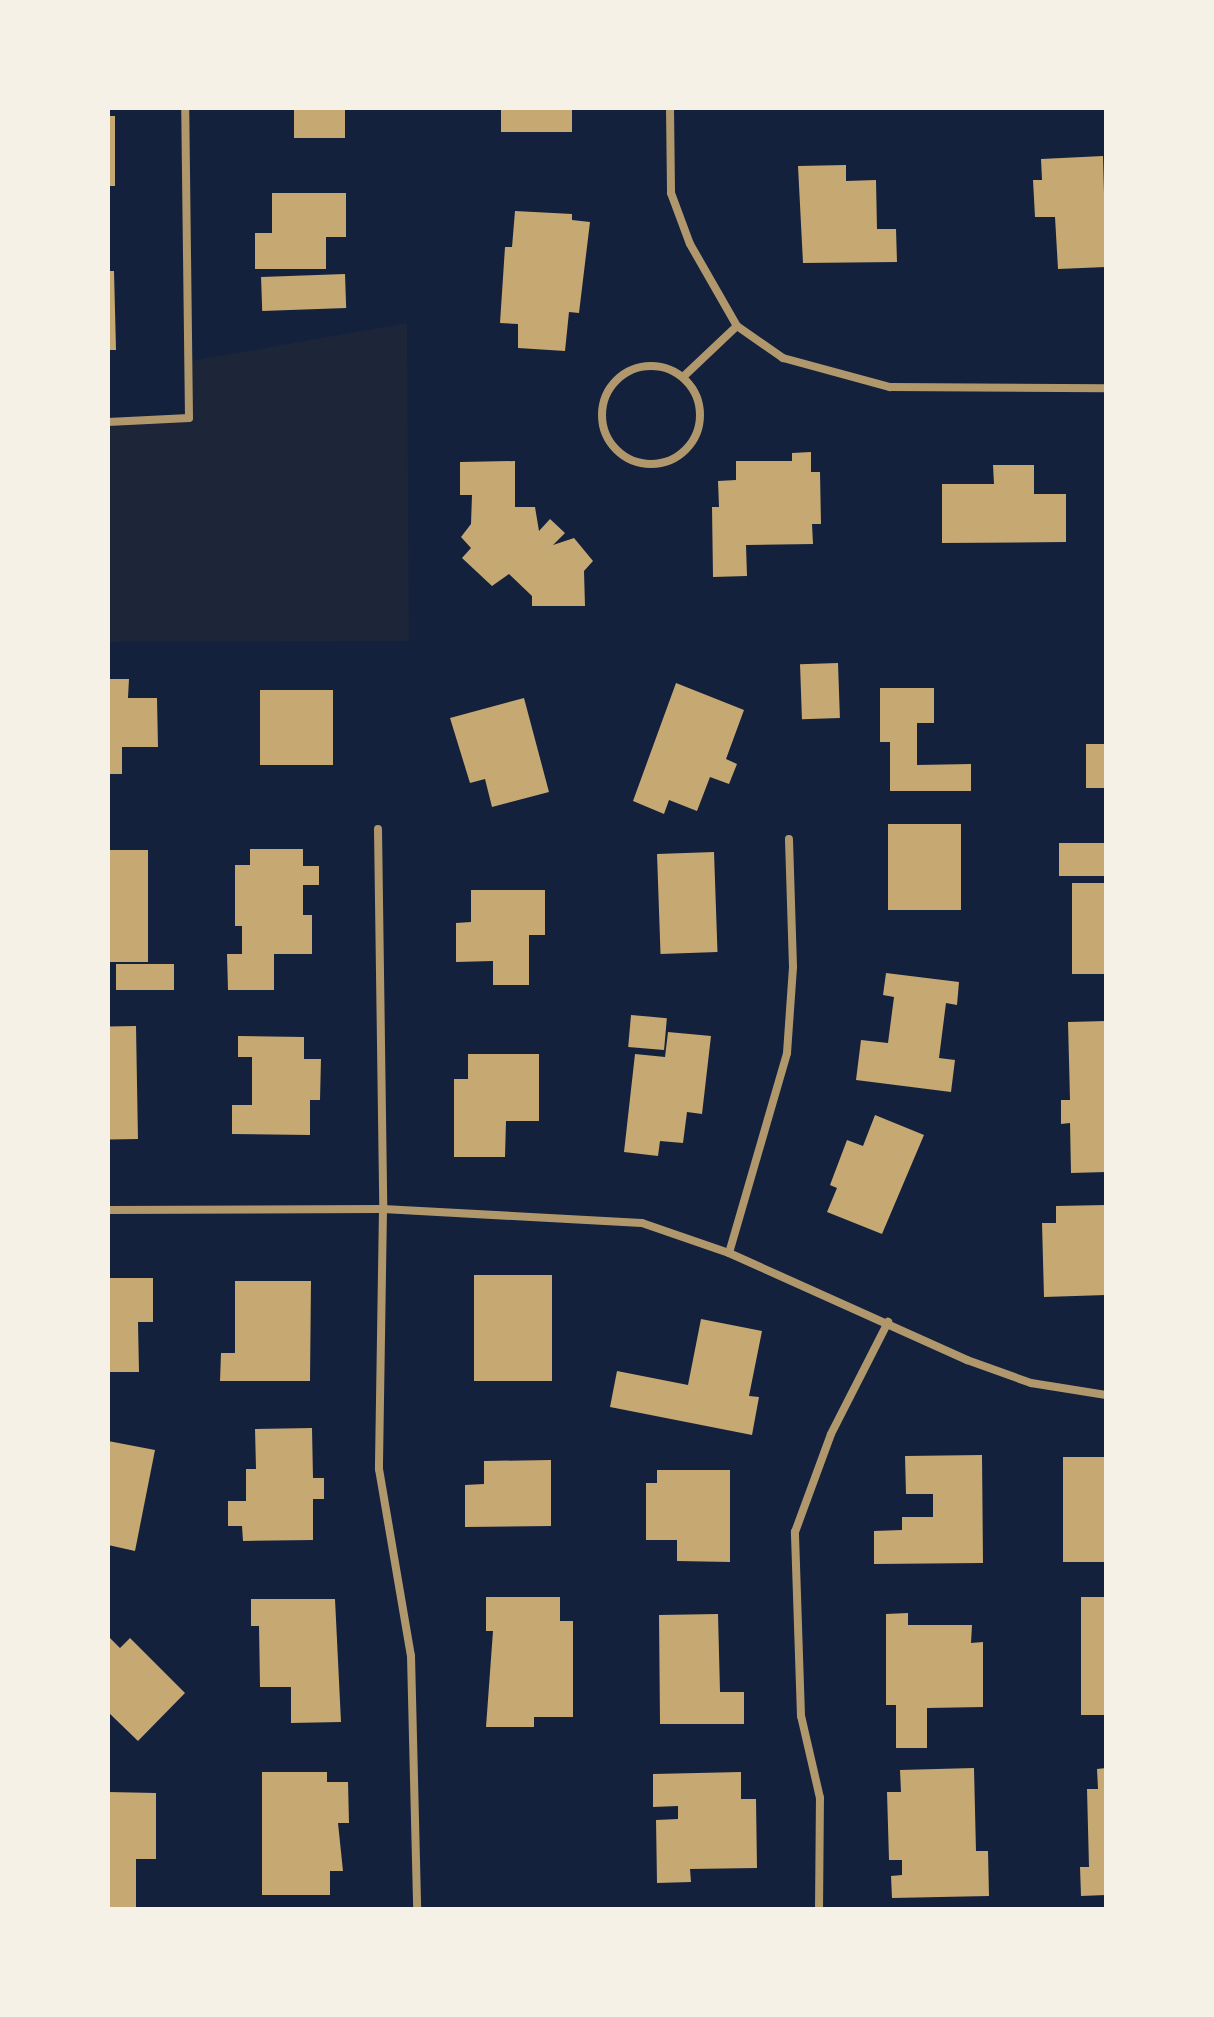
<!DOCTYPE html>
<html>
<head>
<meta charset="utf-8">
<style>
	body { margin:0 }
	#map { position:relative; width:1214px; height:2017px; overflow:hidden; background:#14213d; font-family:Helvetica,sans-serif }
	div>[style] { position:absolute }
	.green>* { inset:0; background:#1d2539 }
	.building>* { inset:0; background:#c6a872; transform-origin:0 0 }
	.minor>* { height:8px; margin:-4px; padding:0 4px; transform-origin:4px; border-radius:4px; background:#b1986c }
	.minor>.ring { margin:-4px; padding:0; box-sizing:content-box; background:none; border:8px solid #b1986c; border-radius:50% }
	span { translate:-50% -50%; white-space:nowrap; text-align:center; line-height:1.15; -webkit-text-stroke:8px #f6f1e7; paint-order:stroke }
	.frame { position:absolute; inset:0; border:110px solid #f6f1e7; pointer-events:none }
</style>
</head>
<body>
<div id="map">
	<div class="green">
		<div style="clip-path:polygon(407px 323px,409px 641px,108px 642px,108px 419px,189px 417px,191px 361px)"></div>
	</div>
	<div class="building">
		<div style="left:294px;top:108px;width:51px;height:30px"></div>
		<div style="left:501px;top:108px;width:71px;height:24px"></div>
		<div style="left:108px;top:116px;width:7px;height:70px"></div>
		<div style="clip-path:polygon(1103px 156px,1106px 267px,1058px 269px,1055px 217px,1035px 217px,1033px 180px,1042px 180px,1041px 159px)"></div>
		<div style="clip-path:polygon(846px 165px,846px 181px,876px 180px,877px 229px,896px 229px,897px 262px,803px 263px,798px 166px)"></div>
		<div style="clip-path:polygon(272px 193px,346px 193px,346px 237px,326px 237px,326px 269px,255px 269px,255px 233px,272px 233px)"></div>
		<div style="clip-path:polygon(515px 211px,572px 214px,572px 220px,590px 222px,579px 313px,569px 312px,565px 351px,518px 348px,518px 324px,500px 323px,505px 247px,512px 247px)"></div>
		<div style="clip-path:polygon(108px 271px,114px 271px,116px 350px,108px 350px)"></div>
		<div style="left:345px;top:274px;width:34px;height:84px;rotate:88deg"></div>
		<div style="clip-path:polygon(811px 452px,811px 472px,820px 472px,821px 524px,812px 524px,813px 544px,746px 545px,747px 576px,713px 577px,712px 507px,719px 507px,718px 481px,736px 480px,736px 461px,792px 461px,792px 453px)"></div>
		<div style="clip-path:polygon(515px 461px,515px 507px,535px 507px,539px 531px,550px 519px,565px 533px,553px 545px,574px 538px,593px 561px,584px 571px,585px 606px,532px 606px,532px 596px,509px 574px,492px 586px,462px 558px,471px 548px,461px 537px,471px 524px,472px 495px,460px 495px,460px 462px)"></div>
		<div style="clip-path:polygon(993px 465px,1034px 465px,1034px 494px,1066px 494px,1066px 542px,942px 543px,942px 484px,994px 484px)"></div>
		<div style="left:838px;top:663px;width:55px;height:38px;rotate:88deg"></div>
		<div style="clip-path:polygon(108px 679px,129px 679px,128px 698px,157px 698px,158px 747px,122px 747px,122px 774px,108px 774px)"></div>
		<div style="clip-path:polygon(676px 683px,744px 710px,726px 759px,737px 764px,729px 784px,710px 777px,697px 811px,669px 800px,664px 814px,633px 801px)"></div>
		<div style="clip-path:polygon(880px 688px,934px 688px,934px 723px,917px 723px,917px 765px,971px 764px,971px 791px,890px 791px,890px 742px,880px 742px)"></div>
		<div style="left:333px;top:690px;width:75px;height:73px;rotate:90deg"></div>
		<div style="clip-path:polygon(524px 698px,549px 792px,492px 807px,485px 779px,470px 783px,450px 718px)"></div>
		<div style="left:1106px;top:744px;width:44px;height:20px;rotate:90deg"></div>
		<div style="left:888px;top:824px;width:73px;height:86px"></div>
		<div style="left:1106px;top:843px;width:33px;height:47px;rotate:90deg"></div>
		<div style="clip-path:polygon(250px 849px,303px 849px,303px 866px,319px 866px,319px 885px,303px 885px,303px 915px,312px 915px,312px 954px,274px 954px,274px 990px,228px 990px,227px 954px,242px 954px,242px 926px,235px 926px,235px 865px,250px 865px)"></div>
		<div style="left:108px;top:850px;width:40px;height:112px"></div>
		<div style="left:714px;top:852px;width:100px;height:57px;rotate:88deg"></div>
		<div style="left:1106px;top:883px;width:91px;height:34px;rotate:90deg"></div>
		<div style="clip-path:polygon(471px 890px,545px 890px,545px 935px,529px 935px,529px 985px,493px 985px,493px 961px,456px 962px,456px 923px,471px 922px)"></div>
		<div style="left:174px;top:964px;width:26px;height:58px;rotate:90deg"></div>
		<div style="clip-path:polygon(886px 973px,959px 982px,957px 1005px,946px 1003px,939px 1058px,955px 1060px,951px 1092px,856px 1080px,861px 1040px,888px 1043px,894px 997px,883px 995px)"></div>
		<div style="left:631px;top:1015px;width:36px;height:32px;rotate:5deg"></div>
		<div style="clip-path:polygon(1106px 1021px,1106px 1172px,1071px 1173px,1070px 1123px,1061px 1124px,1061px 1100px,1070px 1100px,1068px 1022px)"></div>
		<div style="left:136px;top:1026px;width:113px;height:28px;rotate:89deg"></div>
		<div style="clip-path:polygon(668px 1032px,711px 1036px,702px 1114px,687px 1112px,683px 1143px,660px 1141px,658px 1156px,624px 1152px,635px 1054px,665px 1057px)"></div>
		<div style="clip-path:polygon(238px 1036px,304px 1037px,304px 1059px,321px 1059px,320px 1100px,310px 1100px,310px 1135px,232px 1134px,232px 1105px,252px 1105px,252px 1057px,238px 1057px)"></div>
		<div style="clip-path:polygon(468px 1054px,539px 1054px,539px 1121px,506px 1121px,505px 1157px,454px 1157px,454px 1079px,468px 1079px)"></div>
		<div style="clip-path:polygon(875px 1115px,924px 1135px,882px 1234px,827px 1212px,837px 1188px,830px 1185px,847px 1140px,863px 1146px)"></div>
		<div style="clip-path:polygon(1106px 1205px,1106px 1295px,1044px 1297px,1042px 1223px,1056px 1223px,1056px 1206px)"></div>
		<div style="left:474px;top:1275px;width:78px;height:106px"></div>
		<div style="clip-path:polygon(108px 1278px,153px 1278px,153px 1322px,138px 1322px,139px 1372px,108px 1372px)"></div>
		<div style="clip-path:polygon(235px 1281px,311px 1281px,310px 1381px,220px 1381px,221px 1353px,235px 1353px)"></div>
		<div style="clip-path:polygon(701px 1319px,762px 1331px,749px 1396px,759px 1397px,752px 1435px,610px 1407px,617px 1371px,688px 1385px)"></div>
		<div style="clip-path:polygon(312px 1428px,313px 1478px,324px 1478px,324px 1499px,313px 1499px,313px 1540px,243px 1541px,242px 1526px,228px 1526px,228px 1501px,246px 1501px,246px 1469px,256px 1469px,255px 1429px)"></div>
		<div style="clip-path:polygon(108px 1441px,155px 1450px,135px 1551px,108px 1545px)"></div>
		<div style="clip-path:polygon(982px 1455px,983px 1563px,874px 1564px,874px 1531px,902px 1530px,902px 1517px,933px 1517px,933px 1494px,906px 1494px,905px 1456px)"></div>
		<div style="left:1106px;top:1457px;width:105px;height:43px;rotate:90deg"></div>
		<div style="clip-path:polygon(551px 1460px,551px 1526px,465px 1527px,465px 1485px,484px 1484px,484px 1461px)"></div>
		<div style="clip-path:polygon(657px 1470px,730px 1470px,730px 1562px,677px 1561px,677px 1540px,646px 1540px,646px 1483px,657px 1483px)"></div>
		<div style="clip-path:polygon(486px 1597px,560px 1597px,560px 1621px,573px 1621px,573px 1717px,534px 1717px,534px 1727px,486px 1727px,493px 1631px,486px 1631px)"></div>
		<div style="left:1081px;top:1597px;width:25px;height:118px"></div>
		<div style="clip-path:polygon(251px 1599px,335px 1599px,341px 1722px,291px 1723px,291px 1687px,260px 1687px,259px 1626px,251px 1626px)"></div>
		<div style="clip-path:polygon(908px 1613px,908px 1625px,972px 1625px,971px 1643px,983px 1642px,983px 1707px,927px 1708px,927px 1748px,896px 1748px,896px 1705px,886px 1705px,886px 1614px)"></div>
		<div style="clip-path:polygon(718px 1614px,720px 1692px,744px 1692px,744px 1724px,660px 1724px,659px 1615px)"></div>
		<div style="clip-path:polygon(108px 1636px,120px 1648px,130px 1638px,185px 1693px,138px 1741px,108px 1712px)"></div>
		<div style="clip-path:polygon(974px 1768px,976px 1851px,988px 1851px,989px 1896px,892px 1898px,891px 1876px,902px 1875px,902px 1860px,889px 1860px,887px 1792px,901px 1792px,900px 1770px)"></div>
		<div style="clip-path:polygon(1106px 1768px,1106px 1895px,1081px 1896px,1080px 1867px,1089px 1867px,1087px 1789px,1098px 1789px,1097px 1769px)"></div>
		<div style="clip-path:polygon(262px 1772px,327px 1772px,327px 1782px,348px 1782px,349px 1823px,338px 1823px,343px 1871px,330px 1871px,330px 1895px,262px 1895px)"></div>
		<div style="clip-path:polygon(741px 1772px,741px 1799px,756px 1799px,757px 1868px,690px 1869px,691px 1882px,657px 1883px,656px 1820px,678px 1819px,678px 1806px,653px 1807px,653px 1774px)"></div>
		<div style="clip-path:polygon(108px 1792px,156px 1793px,156px 1859px,136px 1859px,136px 1909px,108px 1909px)"></div>
	</div>
	<div class="minor">
		<div style="left:670px;top:108px;width:85px;rotate:89.3deg"></div>
		<div style="left:671px;top:193px;width:54px;rotate:69.6deg"></div>
		<div style="left:690px;top:244px;width:95px;rotate:60.2deg"></div>
		<div style="left:737px;top:326px;width:56px;rotate:34.8deg"></div>
		<div style="left:783px;top:358px;width:111px;rotate:15.2deg"></div>
		<div style="left:890px;top:387px;width:216px;rotate:0.3deg"></div>
		<div class="ring" style="left:602px;top:366px;width:90px;height:90px"></div>
		<div style="left:683px;top:377px;width:74px;rotate:-43.4deg"></div>
		<div style="left:108px;top:422px;width:81px;rotate:-2.8deg"></div>
		<div style="left:189px;top:418px;width:310px;rotate:-90.7deg"></div>
		<div style="left:378px;top:829px;width:380px;rotate:89.2deg"></div>
		<div style="left:383px;top:1209px;width:260px;rotate:90.9deg"></div>
		<div style="left:379px;top:1469px;width:190px;rotate:80.3deg"></div>
		<div style="left:411px;top:1656px;width:253px;rotate:88.6deg"></div>
		<div style="left:108px;top:1210px;width:275px;rotate:-0.2deg"></div>
		<div style="left:383px;top:1209px;width:259px;rotate:3.1deg"></div>
		<div style="left:642px;top:1223px;width:92px;rotate:19deg"></div>
		<div style="left:729px;top:1253px;width:261px;rotate:24.2deg"></div>
		<div style="left:967px;top:1360px;width:68px;rotate:19.8deg"></div>
		<div style="left:1031px;top:1383px;width:76px;rotate:9.1deg"></div>
		<div style="left:729px;top:1253px;width:208px;rotate:-73.8deg"></div>
		<div style="left:787px;top:1053px;width:86px;rotate:-86deg"></div>
		<div style="left:793px;top:967px;width:128px;rotate:-91.8deg"></div>
		<div style="left:819px;top:1909px;width:111px;rotate:-89.5deg"></div>
		<div style="left:820px;top:1798px;width:84px;rotate:-103deg"></div>
		<div style="left:801px;top:1716px;width:184px;rotate:-91.9deg"></div>
		<div style="left:795px;top:1532px;width:104px;rotate:-69.8deg"></div>
		<div style="left:831px;top:1434px;width:126px;rotate:-63deg"></div>
	</div>
	<div class="frame"></div>
</div>
</body>
</html>
